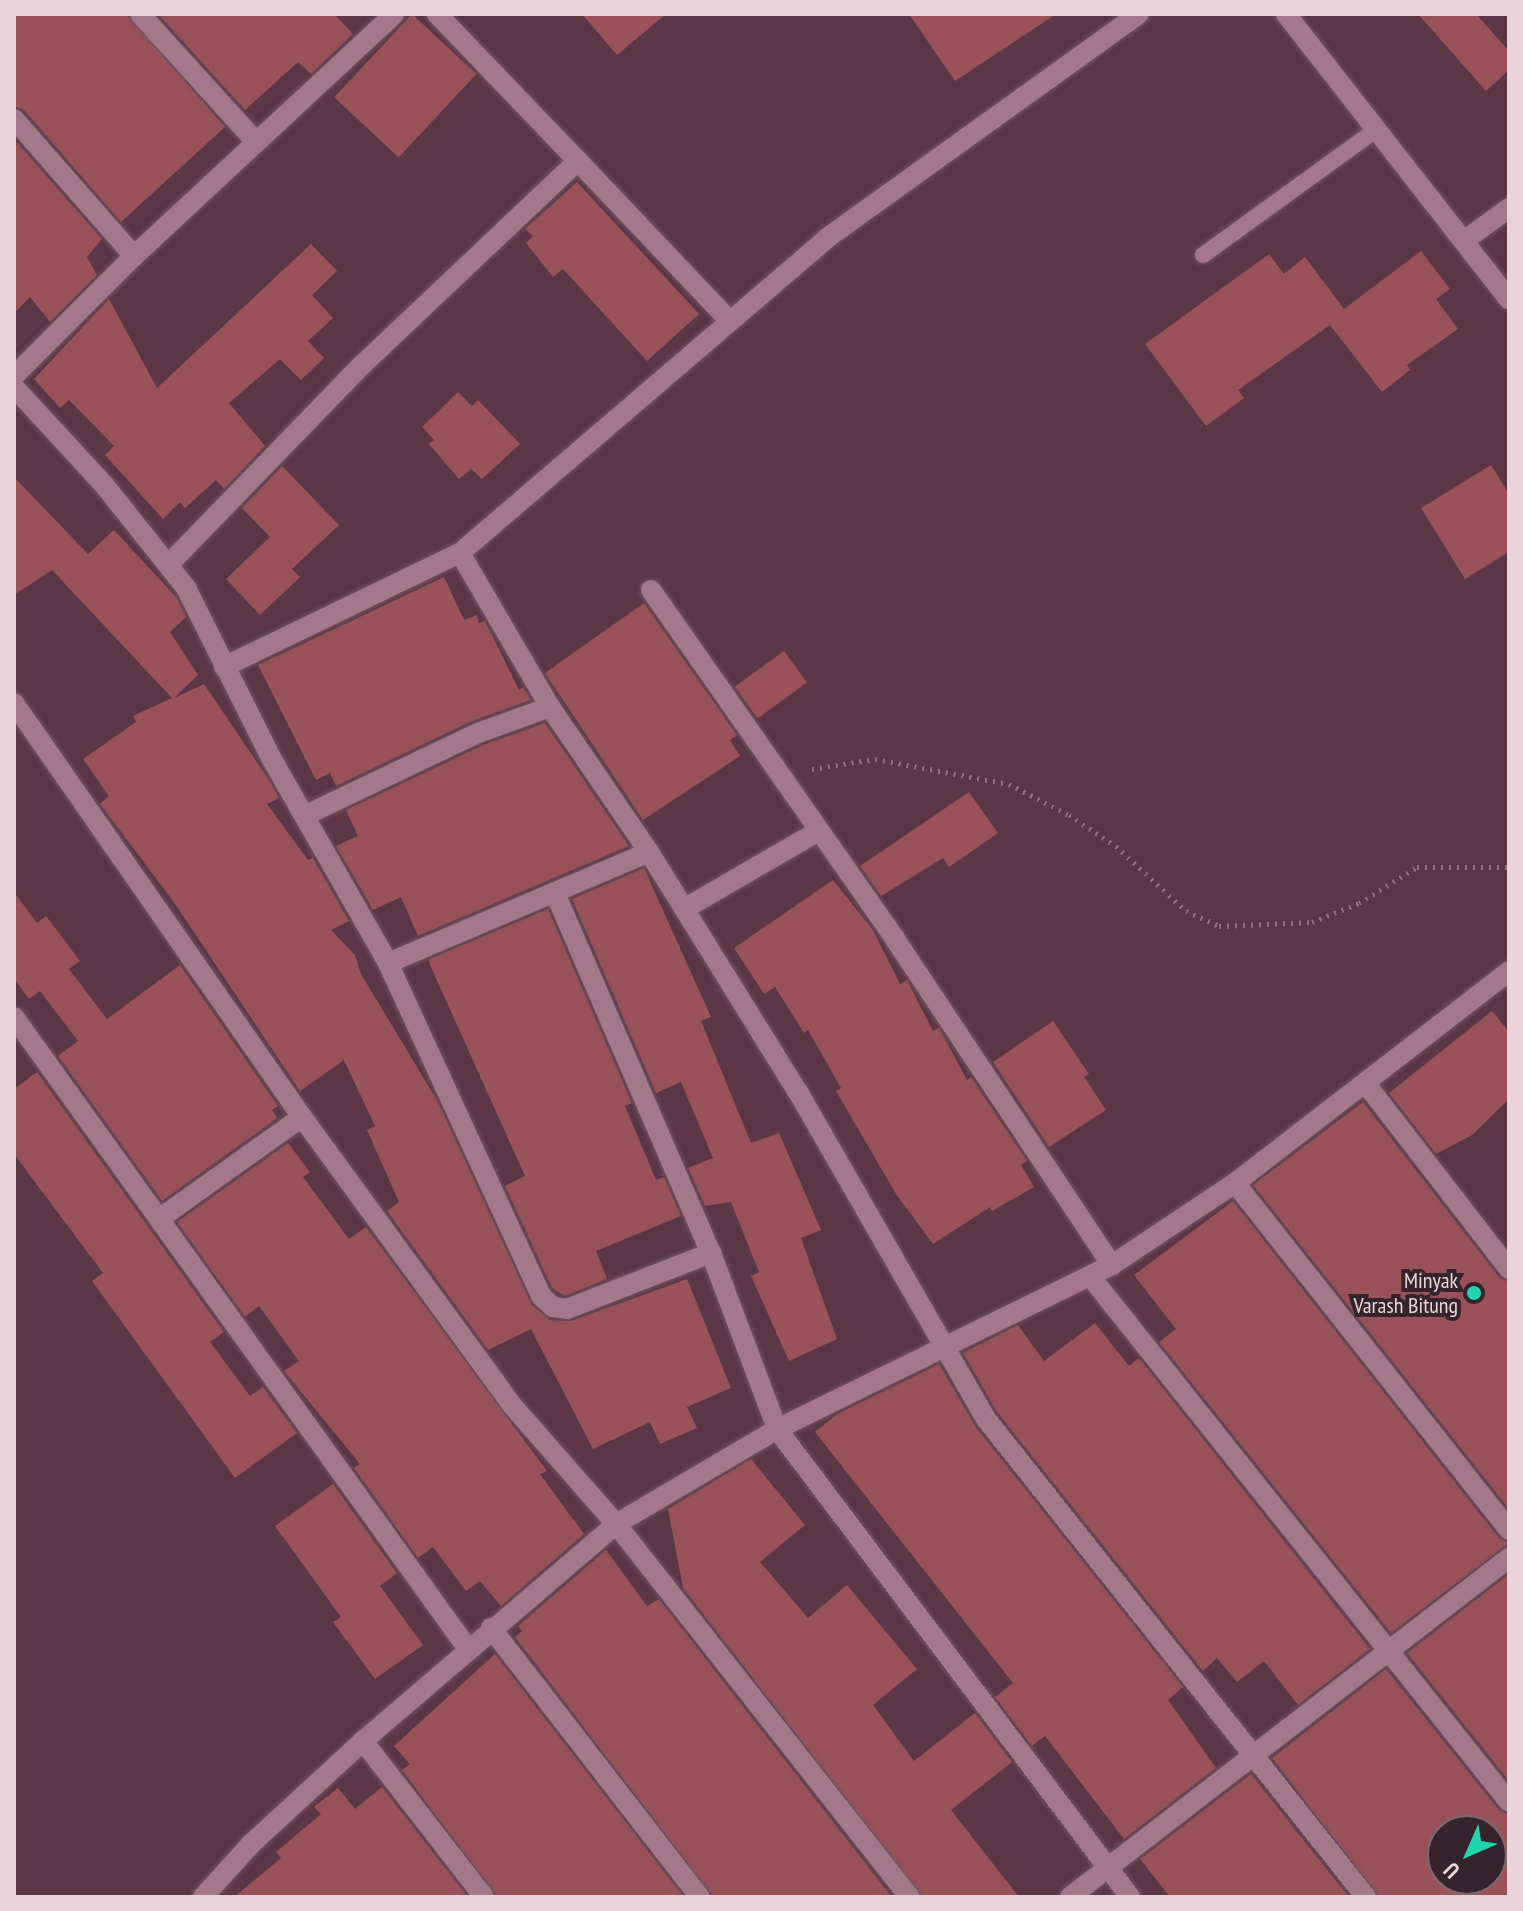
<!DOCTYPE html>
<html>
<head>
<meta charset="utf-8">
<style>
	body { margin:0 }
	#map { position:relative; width:1523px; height:1911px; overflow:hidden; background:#5b3645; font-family:"PT Sans Narrow",sans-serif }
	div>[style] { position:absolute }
	.building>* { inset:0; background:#9a525a; transform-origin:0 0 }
	.path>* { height:5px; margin-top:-2.5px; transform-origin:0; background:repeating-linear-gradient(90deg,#90707c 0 2px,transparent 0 8px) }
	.roads { filter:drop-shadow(0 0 2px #725460) drop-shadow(0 0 2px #725460) }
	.lane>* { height:16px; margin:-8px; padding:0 8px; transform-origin:8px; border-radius:8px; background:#a3798a }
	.street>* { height:20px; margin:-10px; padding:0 10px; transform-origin:10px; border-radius:10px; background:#a3798a }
	.secondary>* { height:20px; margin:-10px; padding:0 10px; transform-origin:10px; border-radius:10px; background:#a3798a }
	.dots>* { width:22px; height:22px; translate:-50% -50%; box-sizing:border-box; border:4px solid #35242b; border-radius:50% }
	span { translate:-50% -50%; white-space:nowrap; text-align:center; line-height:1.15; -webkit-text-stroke:8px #35242b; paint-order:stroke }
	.poi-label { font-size:22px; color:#ead3db }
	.right { translate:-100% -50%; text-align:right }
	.frame { position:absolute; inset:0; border:16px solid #ead3db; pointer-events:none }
	.north { position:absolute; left:1427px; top:1815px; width:80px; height:80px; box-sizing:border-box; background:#35242b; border:2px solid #7d6a71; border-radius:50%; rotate:225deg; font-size:22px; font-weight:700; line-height:32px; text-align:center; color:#ead3db }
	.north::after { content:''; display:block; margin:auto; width:28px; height:36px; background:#21d5b0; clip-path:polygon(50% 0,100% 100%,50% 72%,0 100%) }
</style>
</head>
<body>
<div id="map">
	<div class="building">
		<div style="clip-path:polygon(14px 14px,127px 14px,225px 127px,121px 222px,24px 110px,14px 106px)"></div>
		<div style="clip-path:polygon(158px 14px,334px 14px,353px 34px,311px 74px,298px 62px,245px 110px)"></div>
		<div style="left:412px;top:14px;width:88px;height:114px;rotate:43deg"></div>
		<div style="clip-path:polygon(582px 14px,666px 14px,617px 55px)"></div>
		<div style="clip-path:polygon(909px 14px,1056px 14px,955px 81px)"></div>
		<div style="clip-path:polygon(1418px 14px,1476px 14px,1509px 51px,1509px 70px,1486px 91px)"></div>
		<div style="clip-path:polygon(14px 139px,102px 239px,87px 257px,97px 275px,50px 322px,30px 297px,14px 313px)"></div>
		<div style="clip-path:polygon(577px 182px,699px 314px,647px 361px,563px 269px,553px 277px,526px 243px,533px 236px,525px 229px)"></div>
		<div style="clip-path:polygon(311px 244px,337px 271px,312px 295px,333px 318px,308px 341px,324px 358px,301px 380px,280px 359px,229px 403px,265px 446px,224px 489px,216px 480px,185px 508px,180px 502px,163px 519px,105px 455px,114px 446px,69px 400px,60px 408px,34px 379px,109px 299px,157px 388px)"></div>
		<div style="clip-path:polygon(1421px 251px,1450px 289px,1436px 299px,1458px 329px,1407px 365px,1410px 370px,1382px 392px,1330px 325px,1238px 390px,1244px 398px,1206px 426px,1145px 344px,1269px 254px,1284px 274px,1305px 257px,1344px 309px)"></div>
		<div style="clip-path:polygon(458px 392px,472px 406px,478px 400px,520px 444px,482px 479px,471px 469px,459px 479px,429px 444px,434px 440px,422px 427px)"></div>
		<div style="clip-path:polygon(1491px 465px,1509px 494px,1509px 552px,1465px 579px,1421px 508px)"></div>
		<div style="clip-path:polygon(282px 466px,339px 525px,292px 569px,300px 577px,260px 615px,226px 579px,270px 537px,242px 508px)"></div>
		<div style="clip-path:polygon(14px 477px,88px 554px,114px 530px,177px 598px,186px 617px,170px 632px,198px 675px,174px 698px,204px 684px,271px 783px,279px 798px,267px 804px,308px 860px,313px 858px,349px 921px,331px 930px,355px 955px,361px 974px,438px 1102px,532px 1305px,550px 1320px,571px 1321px,687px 1279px,731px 1388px,687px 1407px,697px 1428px,660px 1444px,650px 1422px,593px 1449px,531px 1329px,488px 1350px,387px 1211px,399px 1202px,367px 1130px,375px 1126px,344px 1060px,300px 1091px,173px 901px,100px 804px,109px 796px,83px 759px,136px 722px,133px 716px,172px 698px,52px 570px,14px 595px)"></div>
		<div style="clip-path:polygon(444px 577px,464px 620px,477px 615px,479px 623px,485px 621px,519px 690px,523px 687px,531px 700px,472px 721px,336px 786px,330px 773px,316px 780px,258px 665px)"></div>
		<div style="clip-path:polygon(644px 603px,737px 735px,730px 740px,740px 756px,643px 820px,545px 673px)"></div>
		<div style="left:784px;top:651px;width:39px;height:61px;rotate:54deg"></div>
		<div style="clip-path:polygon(545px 723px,629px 846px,418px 936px,401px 897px,373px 910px,336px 846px,358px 836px,346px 810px,483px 745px)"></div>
		<div style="clip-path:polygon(969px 792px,998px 833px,949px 867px,943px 858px,881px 896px,860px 866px)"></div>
		<div style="clip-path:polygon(644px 868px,711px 1017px,701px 1021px,751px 1143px,779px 1133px,821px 1230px,801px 1238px,837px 1339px,789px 1361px,751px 1276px,759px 1272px,731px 1202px,705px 1206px,688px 1168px,713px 1158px,681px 1082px,656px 1093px,572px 899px)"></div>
		<div style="clip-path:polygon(833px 880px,873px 930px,900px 984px,907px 980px,933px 1031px,939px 1028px,967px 1080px,971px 1077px,1027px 1161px,1021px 1165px,1034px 1187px,992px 1211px,990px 1207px,933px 1244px,896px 1194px,836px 1091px,841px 1088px,808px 1030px,804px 1033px,775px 987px,764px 994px,734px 948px)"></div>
		<div style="clip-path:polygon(14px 892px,37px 923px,46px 916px,80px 961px,69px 969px,107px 1019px,180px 965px,278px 1106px,272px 1110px,277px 1117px,272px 1122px,162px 1201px,58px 1056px,78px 1041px,40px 991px,29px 999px,14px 978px)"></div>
		<div style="clip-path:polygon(548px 909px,632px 1103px,625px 1106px,656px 1180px,664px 1177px,681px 1216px,596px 1251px,607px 1279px,565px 1296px,552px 1288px,505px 1186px,525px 1176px,430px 965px,429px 959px)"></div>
		<div style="clip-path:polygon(1492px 1011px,1509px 1032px,1509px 1099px,1472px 1135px,1436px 1154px,1389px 1093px)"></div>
		<div style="clip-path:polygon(1053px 1021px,1089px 1074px,1084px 1077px,1106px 1110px,1049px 1147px,993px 1062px)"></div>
		<div style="clip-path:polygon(37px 1072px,224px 1332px,210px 1342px,250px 1396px,263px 1387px,297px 1433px,235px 1478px,92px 1281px,103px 1273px,14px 1154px,14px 1089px)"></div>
		<div style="clip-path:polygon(1363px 1102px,1499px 1277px,1509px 1282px,1509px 1509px,1253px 1185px)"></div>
		<div style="clip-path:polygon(288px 1143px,310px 1172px,303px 1177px,349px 1239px,366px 1227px,547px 1471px,540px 1474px,584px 1534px,501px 1606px,480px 1581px,466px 1591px,433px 1547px,418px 1558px,354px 1468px,360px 1464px,284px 1371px,299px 1361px,259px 1306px,245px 1317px,177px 1222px)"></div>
		<div style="clip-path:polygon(1233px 1201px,1499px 1538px,1509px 1543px,1391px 1633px,1159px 1342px,1176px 1329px,1134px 1275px)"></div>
		<div style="clip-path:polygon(1095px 1323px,1129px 1366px,1139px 1358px,1370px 1649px,1298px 1705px,1264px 1661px,1237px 1682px,1217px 1658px,1203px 1671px,997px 1412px,963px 1353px,1018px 1325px,1044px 1361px)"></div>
		<div style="clip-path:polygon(939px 1364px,976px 1427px,1183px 1687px,1168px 1700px,1216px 1768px,1124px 1839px,1045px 1736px,1032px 1746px,995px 1697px,1013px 1683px,815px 1432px,839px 1413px)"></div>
		<div style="clip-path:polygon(751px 1459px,805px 1525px,760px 1562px,808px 1618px,847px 1585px,917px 1669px,873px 1705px,914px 1761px,975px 1713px,1012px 1762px,951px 1810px,1019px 1897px,922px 1897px,683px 1588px,668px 1509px)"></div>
		<div style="clip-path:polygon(333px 1484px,397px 1573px,380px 1586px,423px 1645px,375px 1679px,333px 1622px,341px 1617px,275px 1526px)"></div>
		<div style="clip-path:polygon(606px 1550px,647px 1606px,659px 1599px,892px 1897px,713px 1897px,515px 1637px,522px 1631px,518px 1626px)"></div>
		<div style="clip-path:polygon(1509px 1574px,1509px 1781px,1407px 1653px)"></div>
		<div style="clip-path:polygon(495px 1654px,684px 1897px,497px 1897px,402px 1770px,410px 1764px,394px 1746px)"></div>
		<div style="clip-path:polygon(evenodd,1386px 1669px,1499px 1810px,1509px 1815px,1509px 1897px,1379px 1897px,1272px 1758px,1386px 1669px,1443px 1831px,1491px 1831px,1491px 1879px,1443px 1879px,1443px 1831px)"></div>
		<div style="clip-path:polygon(1251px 1774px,1349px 1897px,1170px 1897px,1140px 1859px)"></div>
		<div style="clip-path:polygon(382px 1787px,468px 1897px,234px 1897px,281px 1858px,276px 1852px,321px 1814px,314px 1807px,338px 1788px,355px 1809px)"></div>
	</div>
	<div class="path">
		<div style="left:812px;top:769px;width:64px;rotate:-9deg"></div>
		<div style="left:875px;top:759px;width:136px;rotate:10.6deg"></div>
		<div style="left:1009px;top:784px;width:68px;rotate:27.3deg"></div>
		<div style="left:1069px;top:815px;width:56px;rotate:33.4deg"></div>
		<div style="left:1116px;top:846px;width:96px;rotate:42.9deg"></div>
		<div style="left:1186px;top:911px;width:36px;rotate:24deg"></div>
		<div style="left:1219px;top:926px;width:93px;rotate:-2.5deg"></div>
		<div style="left:1312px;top:922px;width:51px;rotate:-22deg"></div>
		<div style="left:1359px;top:903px;width:68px;rotate:-31.8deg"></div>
		<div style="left:1417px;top:867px;width:92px"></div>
	</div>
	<div class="roads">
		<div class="lane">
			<div style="left:1203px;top:255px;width:215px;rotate:-35.9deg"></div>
		</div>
		<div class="street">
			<div style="left:140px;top:14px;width:173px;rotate:47.8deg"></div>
			<div style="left:14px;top:119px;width:182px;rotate:48.8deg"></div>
			<div style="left:578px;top:161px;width:219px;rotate:46.5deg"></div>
			<div style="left:1465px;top:240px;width:54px;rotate:-36deg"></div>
			<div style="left:14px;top:376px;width:170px;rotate:-45deg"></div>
			<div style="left:134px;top:256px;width:355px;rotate:-42.9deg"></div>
			<div style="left:14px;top:387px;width:134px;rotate:47.4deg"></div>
			<div style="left:105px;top:486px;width:130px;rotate:51.5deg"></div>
			<div style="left:186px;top:588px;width:188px;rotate:63.4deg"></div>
			<div style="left:270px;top:756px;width:238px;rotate:60.3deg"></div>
			<div style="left:388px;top:963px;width:366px;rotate:65.3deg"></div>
			<div style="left:541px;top:1296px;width:16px;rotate:43deg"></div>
			<div style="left:553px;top:1307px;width:14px;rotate:8deg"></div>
			<div style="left:567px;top:1309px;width:155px;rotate:-21.3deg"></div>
			<div style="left:460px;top:553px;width:178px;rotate:59.7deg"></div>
			<div style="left:170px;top:563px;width:274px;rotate:-45.9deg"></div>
			<div style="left:361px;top:366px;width:299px;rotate:-43.4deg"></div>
			<div style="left:578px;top:161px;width:204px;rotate:-133.8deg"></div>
			<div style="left:651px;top:590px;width:426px;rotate:55deg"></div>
			<div style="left:895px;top:939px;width:392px;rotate:56.4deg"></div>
			<div style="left:224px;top:667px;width:262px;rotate:-25.8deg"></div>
			<div style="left:460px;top:553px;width:484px;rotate:-40.6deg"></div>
			<div style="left:827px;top:238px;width:384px;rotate:-35.7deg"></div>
			<div style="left:14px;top:703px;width:504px;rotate:55.18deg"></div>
			<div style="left:302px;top:1117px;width:355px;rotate:53.9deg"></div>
			<div style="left:511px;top:1404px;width:159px;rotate:48.8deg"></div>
			<div style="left:616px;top:1524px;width:474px;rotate:51.8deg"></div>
			<div style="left:306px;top:815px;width:191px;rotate:-25.5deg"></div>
			<div style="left:478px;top:733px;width:77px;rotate:-19.9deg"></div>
			<div style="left:550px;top:707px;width:176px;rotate:55.7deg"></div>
			<div style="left:649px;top:852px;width:282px;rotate:58.2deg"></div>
			<div style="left:798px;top:1092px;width:377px;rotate:60.1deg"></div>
			<div style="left:986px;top:1419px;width:611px;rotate:51.52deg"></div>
			<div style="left:555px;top:893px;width:392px;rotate:66.6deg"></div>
			<div style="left:711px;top:1253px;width:188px;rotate:69.4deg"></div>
			<div style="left:777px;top:1429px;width:586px;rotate:52.97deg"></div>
			<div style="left:684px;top:909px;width:154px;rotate:-30.1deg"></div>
			<div style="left:388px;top:963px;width:284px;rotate:-23deg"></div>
			<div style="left:14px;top:1017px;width:778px;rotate:54.31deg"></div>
			<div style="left:1366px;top:1084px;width:234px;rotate:52.3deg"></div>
			<div style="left:1235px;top:1183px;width:442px;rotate:51.7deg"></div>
			<div style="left:159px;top:1219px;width:176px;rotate:-35.5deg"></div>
			<div style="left:1090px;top:1276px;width:672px;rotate:51.46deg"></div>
			<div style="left:491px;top:1628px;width:341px;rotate:52.2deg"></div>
			<div style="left:363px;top:1741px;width:197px;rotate:52.2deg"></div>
			<div style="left:203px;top:1897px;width:73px;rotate:-47.8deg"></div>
			<div style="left:252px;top:1843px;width:151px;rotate:-42.6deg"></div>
			<div style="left:363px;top:1741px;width:333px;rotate:-40.6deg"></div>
			<div style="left:616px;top:1524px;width:187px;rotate:-30.5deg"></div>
			<div style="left:777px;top:1429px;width:373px;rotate:-26.1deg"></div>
			<div style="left:1112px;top:1265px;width:148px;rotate:-33.7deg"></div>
			<div style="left:1235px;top:1183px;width:346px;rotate:-37.7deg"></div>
			<div style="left:1070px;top:1897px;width:555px;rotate:-37.68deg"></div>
		</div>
		<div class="secondary">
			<div style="left:1286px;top:14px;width:362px;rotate:52deg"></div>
		</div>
	</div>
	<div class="dots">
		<div style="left:1474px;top:1293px;background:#21d5b0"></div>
	</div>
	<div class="poi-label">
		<span class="right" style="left:1458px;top:1293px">Minyak<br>Varash Bitung</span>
	</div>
	<div class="frame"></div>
	<div class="north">U</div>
</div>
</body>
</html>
